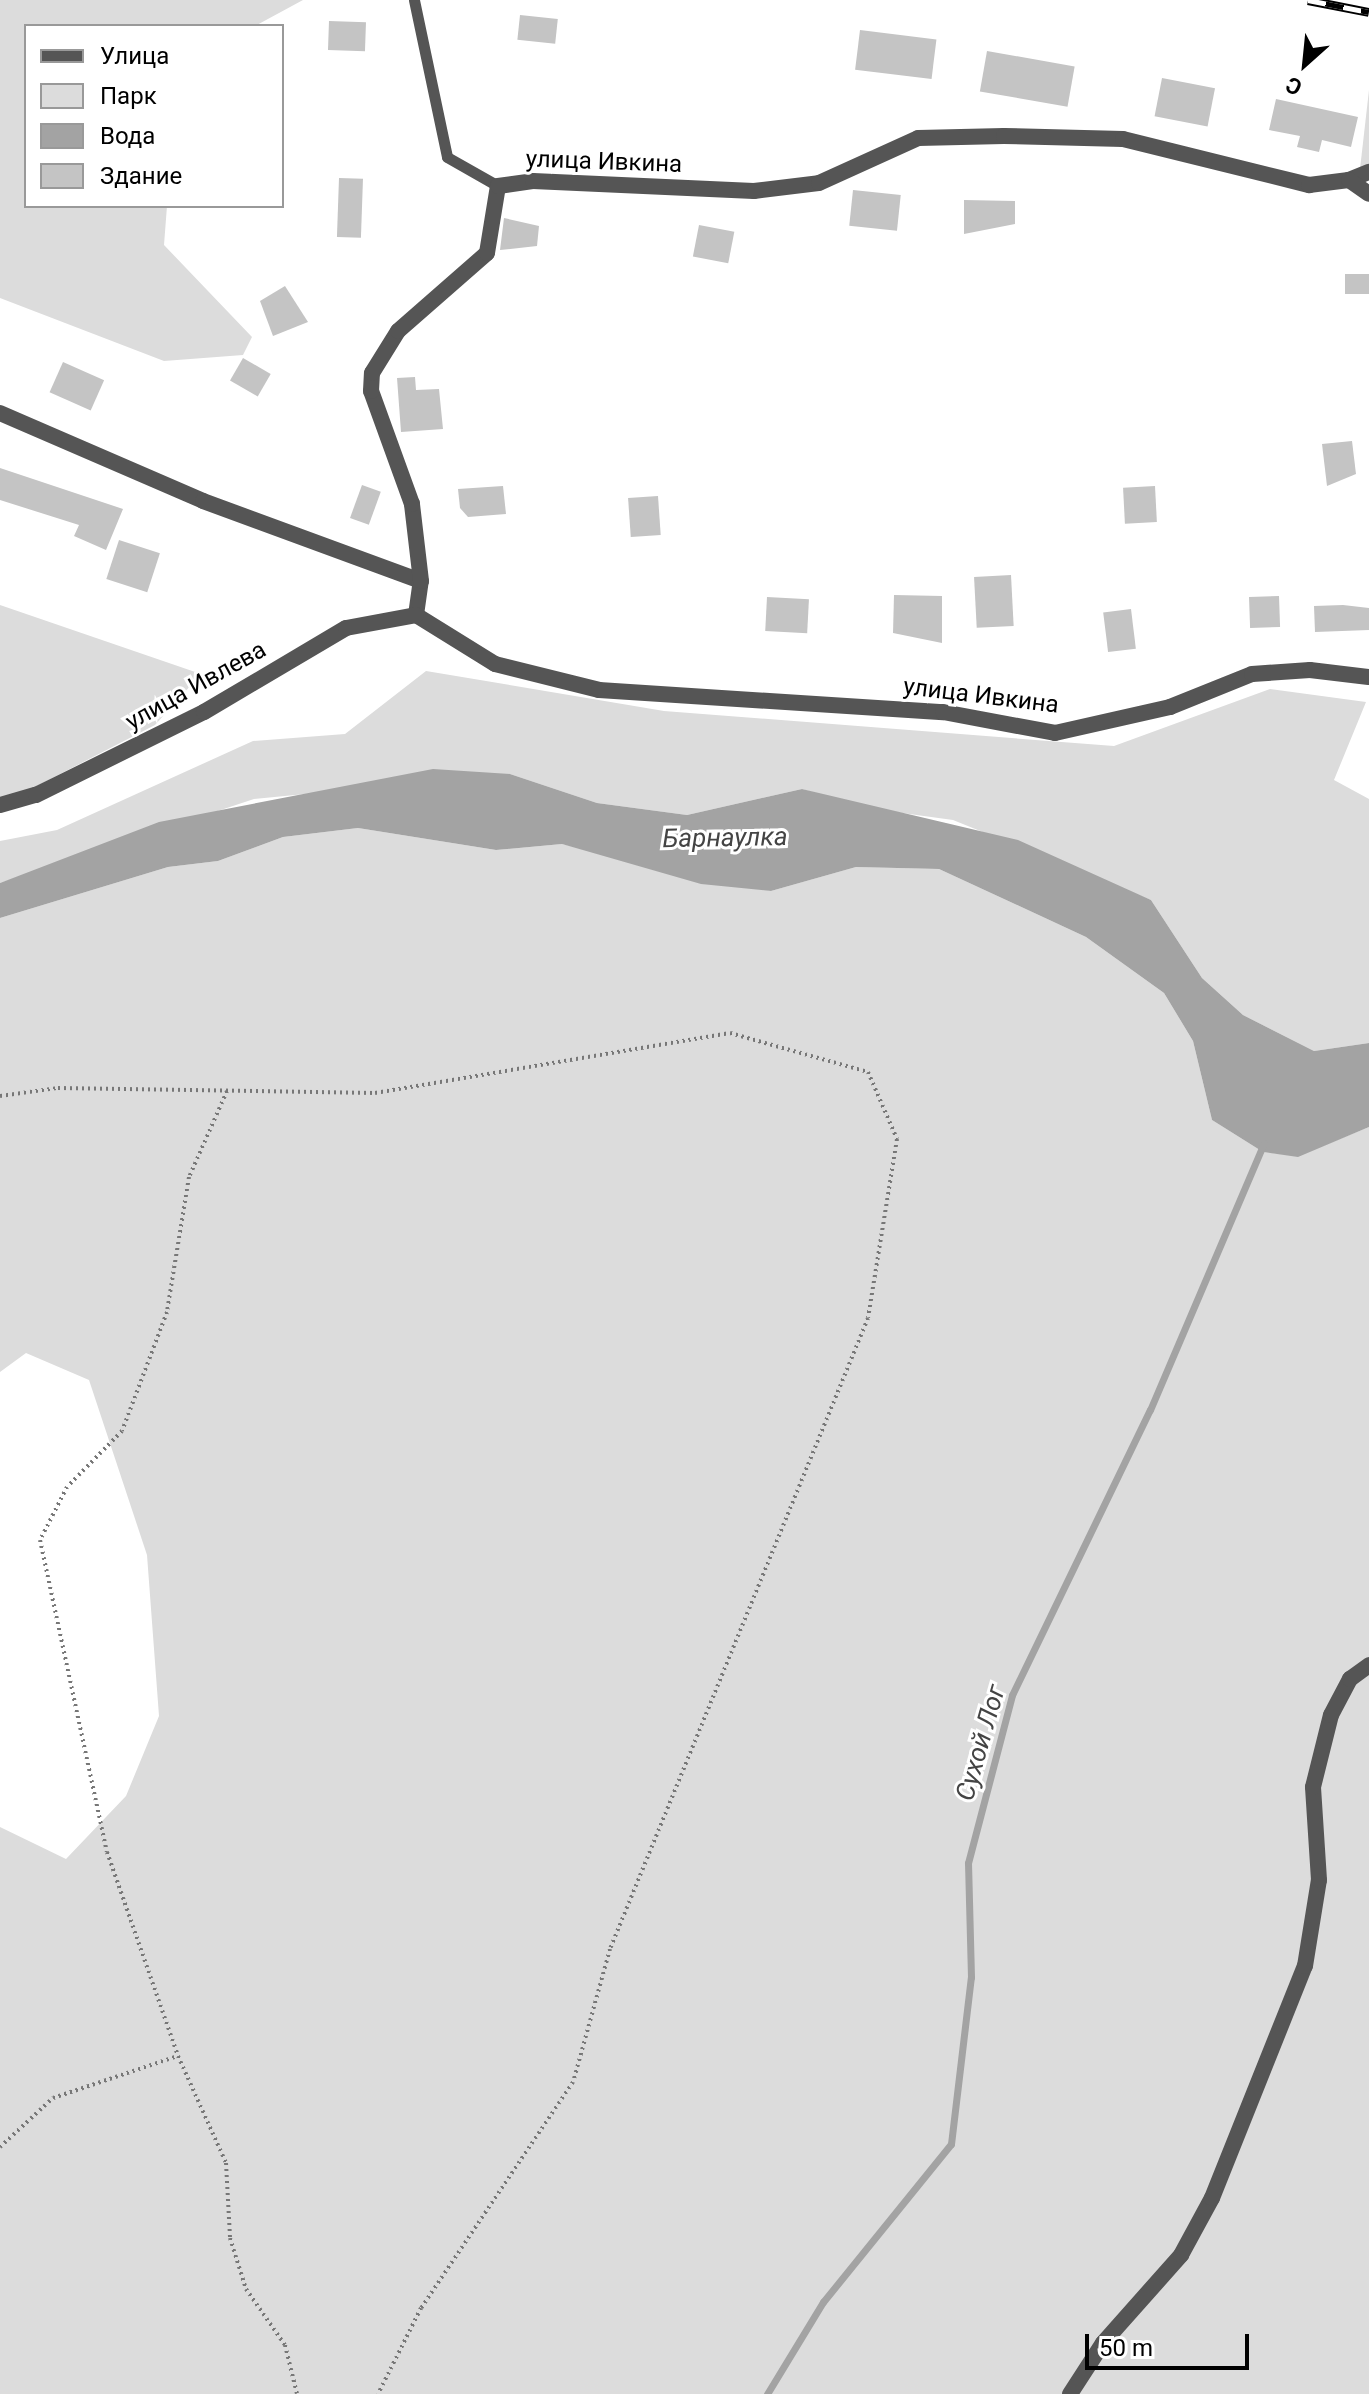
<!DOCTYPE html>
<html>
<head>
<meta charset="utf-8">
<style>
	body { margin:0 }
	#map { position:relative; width:1369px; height:2394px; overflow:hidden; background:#fff; font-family:Roboto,sans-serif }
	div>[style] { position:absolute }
	.green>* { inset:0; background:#dcdcdc }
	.water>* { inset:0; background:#a3a3a3 }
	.stream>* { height:7px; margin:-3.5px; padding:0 3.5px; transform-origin:3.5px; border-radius:3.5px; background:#a3a3a3 }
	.building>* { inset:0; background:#c4c4c4; transform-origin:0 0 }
	.path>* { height:4px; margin-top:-2px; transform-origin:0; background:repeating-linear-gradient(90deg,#777 0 2px,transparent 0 6px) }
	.service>* { height:11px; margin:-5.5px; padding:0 5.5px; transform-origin:5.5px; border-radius:5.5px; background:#555 }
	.minor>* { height:16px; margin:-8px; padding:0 8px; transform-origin:8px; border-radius:8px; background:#555 }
	.rail>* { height:9px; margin-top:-4.5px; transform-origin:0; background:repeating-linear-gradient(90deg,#fff 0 18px,#000 0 36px); box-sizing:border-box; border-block:2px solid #000 }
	span { translate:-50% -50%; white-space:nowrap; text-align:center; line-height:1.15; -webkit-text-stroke:6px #fff; paint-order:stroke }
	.street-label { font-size:24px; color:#000 }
	.water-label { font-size:26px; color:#444; font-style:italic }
	.legend { position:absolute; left:24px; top:24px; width:260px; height:184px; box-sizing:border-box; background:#fff; border:2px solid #999; margin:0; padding:10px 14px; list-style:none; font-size:24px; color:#000 }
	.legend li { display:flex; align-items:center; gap:16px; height:40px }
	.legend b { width:40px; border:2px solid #999 }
	.north { position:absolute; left:1265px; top:24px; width:80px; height:80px; -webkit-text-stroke:6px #fff; paint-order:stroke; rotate:207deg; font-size:22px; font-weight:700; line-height:32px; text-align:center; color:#000 }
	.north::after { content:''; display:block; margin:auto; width:28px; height:36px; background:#000; clip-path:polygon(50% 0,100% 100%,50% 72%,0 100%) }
	.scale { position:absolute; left:1085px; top:2334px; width:164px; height:36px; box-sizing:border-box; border:4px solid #000; border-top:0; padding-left:10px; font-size:24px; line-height:28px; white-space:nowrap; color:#000; -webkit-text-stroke:6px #fff; paint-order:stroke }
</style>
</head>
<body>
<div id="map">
	<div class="green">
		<div style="clip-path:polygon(0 0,303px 0,255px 26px,26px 26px,26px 206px,167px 206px,164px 245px,252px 337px,243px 355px,164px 361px,0 298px)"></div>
		<div style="clip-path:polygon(1369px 90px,1369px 177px,1360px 169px)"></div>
		<div style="clip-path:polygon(0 605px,201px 674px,155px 725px,0 805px)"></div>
		<div style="clip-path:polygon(426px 671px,664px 711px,1114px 746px,1270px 689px,1366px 702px,1334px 780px,1369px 799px,1369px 1043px,1314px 1051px,1243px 1015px,1202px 978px,1151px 900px,953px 820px,873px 809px,802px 789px,687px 815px,597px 803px,510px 774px,254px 799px,0 883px,0 841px,57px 830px,253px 741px,345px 734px)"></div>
		<div style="clip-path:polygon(358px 828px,496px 850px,562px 844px,771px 891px,856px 867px,939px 869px,1086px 937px,1164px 993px,1193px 1041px,1212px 1120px,1263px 1152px,1298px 1156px,1369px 1127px,1369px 2394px,0 2394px,0 1827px,66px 1859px,126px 1796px,159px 1716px,147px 1555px,89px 1380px,26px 1353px,0 1372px,0 918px,168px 867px,218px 861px,283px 837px)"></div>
	</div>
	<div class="water">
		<div style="clip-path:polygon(433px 769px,510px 774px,597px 803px,687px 815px,802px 789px,1018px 840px,1151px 900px,1202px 978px,1243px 1015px,1314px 1051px,1369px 1043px,1369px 1127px,1298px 1157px,1263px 1152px,1212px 1120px,1193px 1041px,1164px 993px,1086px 937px,939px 869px,856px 867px,771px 891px,701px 884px,562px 844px,496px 850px,358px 828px,283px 837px,218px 861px,168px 867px,0 918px,0 883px,159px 822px)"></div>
	</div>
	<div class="stream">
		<div style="left:767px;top:2394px;width:108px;rotate:-58.7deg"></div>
		<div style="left:823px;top:2302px;width:203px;rotate:-51deg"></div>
		<div style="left:951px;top:2144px;width:168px;rotate:-83.2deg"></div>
		<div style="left:971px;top:1977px;width:114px;rotate:-91.5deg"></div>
		<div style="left:968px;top:1863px;width:174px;rotate:-75.3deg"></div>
		<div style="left:1012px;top:1695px;width:317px;rotate:-64.2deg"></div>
		<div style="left:1150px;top:1410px;width:290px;rotate:-66.9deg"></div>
	</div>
	<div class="building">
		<div style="left:520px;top:15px;width:38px;height:25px;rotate:6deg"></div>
		<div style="left:329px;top:21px;width:37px;height:29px;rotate:2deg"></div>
		<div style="left:860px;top:30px;width:77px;height:40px;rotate:7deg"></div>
		<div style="left:987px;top:51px;width:89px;height:41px;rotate:10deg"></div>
		<div style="left:1162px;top:78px;width:54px;height:39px;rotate:11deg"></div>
		<div style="clip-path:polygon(1276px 99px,1358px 117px,1351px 147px,1322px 140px,1319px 152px,1297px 147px,1300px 136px,1269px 130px)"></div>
		<div style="left:339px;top:178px;width:24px;height:59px;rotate:2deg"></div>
		<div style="left:853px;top:190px;width:48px;height:36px;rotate:6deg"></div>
		<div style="clip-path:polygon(964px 200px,1015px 201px,1015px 224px,964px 234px)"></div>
		<div style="clip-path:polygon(504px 218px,539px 226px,537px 246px,500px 250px)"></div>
		<div style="left:699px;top:225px;width:36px;height:32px;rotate:11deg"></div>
		<div style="left:1345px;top:274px;width:24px;height:20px"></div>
		<div style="clip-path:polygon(285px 286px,308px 322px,273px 336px,260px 301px)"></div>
		<div style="left:243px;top:358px;width:32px;height:26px;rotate:30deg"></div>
		<div style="left:63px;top:362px;width:45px;height:33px;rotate:24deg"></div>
		<div style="clip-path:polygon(415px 377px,416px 390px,439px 389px,443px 429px,401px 432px,397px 378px)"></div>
		<div style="clip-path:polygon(1352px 441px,1356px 474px,1327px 486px,1322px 444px)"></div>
		<div style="clip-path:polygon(0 468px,123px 509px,106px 550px,74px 536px,79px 525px,0 500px)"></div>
		<div style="left:362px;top:485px;width:20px;height:35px;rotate:20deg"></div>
		<div style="clip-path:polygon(503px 486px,506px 514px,468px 517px,460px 508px,458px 489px)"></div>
		<div style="left:1155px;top:486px;width:36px;height:32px;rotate:87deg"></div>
		<div style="left:658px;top:496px;width:39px;height:30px;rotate:86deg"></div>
		<div style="left:119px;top:540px;width:43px;height:41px;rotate:18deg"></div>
		<div style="left:1011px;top:575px;width:51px;height:37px;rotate:87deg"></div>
		<div style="clip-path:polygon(894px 595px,942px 596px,942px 643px,893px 633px)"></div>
		<div style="left:1279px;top:596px;width:31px;height:30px;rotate:88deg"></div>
		<div style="left:767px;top:597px;width:42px;height:34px;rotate:3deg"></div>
		<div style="clip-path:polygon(1343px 605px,1369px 608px,1369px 630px,1315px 632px,1314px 606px)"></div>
		<div style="left:1131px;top:609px;width:40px;height:28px;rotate:83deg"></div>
	</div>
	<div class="path">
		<div style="left:227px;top:1091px;width:94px;rotate:113.8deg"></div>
		<div style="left:189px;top:1177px;width:137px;rotate:99.3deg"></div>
		<div style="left:167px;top:1312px;width:127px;rotate:110.7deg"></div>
		<div style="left:122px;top:1431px;width:78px;rotate:134.5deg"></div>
		<div style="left:67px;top:1487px;width:59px;rotate:117deg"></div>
		<div style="left:40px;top:1540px;width:319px;rotate:77.9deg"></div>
		<div style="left:107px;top:1852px;width:216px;rotate:70.8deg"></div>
		<div style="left:178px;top:2056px;width:117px;rotate:65.8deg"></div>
		<div style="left:226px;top:2163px;width:75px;rotate:86.9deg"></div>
		<div style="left:230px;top:2238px;width:53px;rotate:72.6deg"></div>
		<div style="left:246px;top:2289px;width:68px;rotate:55.1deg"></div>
		<div style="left:285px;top:2345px;width:50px;rotate:76.2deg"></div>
		<div style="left:0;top:1096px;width:59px;rotate:-7.9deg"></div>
		<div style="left:58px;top:1088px;width:317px;rotate:0.9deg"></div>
		<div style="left:375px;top:1093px;width:360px;rotate:-9.6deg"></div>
		<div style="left:730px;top:1033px;width:143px;rotate:15.8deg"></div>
		<div style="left:868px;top:1072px;width:73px;rotate:66.6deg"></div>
		<div style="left:897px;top:1139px;width:181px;rotate:99.2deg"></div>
		<div style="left:868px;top:1318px;width:682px;rotate:112.24deg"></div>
		<div style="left:610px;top:1949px;width:138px;rotate:105.5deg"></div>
		<div style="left:573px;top:2082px;width:272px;rotate:123.9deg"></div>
		<div style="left:421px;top:2308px;width:96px;rotate:116.6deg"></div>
		<div style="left:0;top:2147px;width:72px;rotate:-42.8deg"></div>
		<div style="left:53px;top:2098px;width:132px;rotate:-18.6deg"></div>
	</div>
	<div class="service">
		<div style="left:414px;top:0;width:160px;rotate:78.1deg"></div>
		<div style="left:447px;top:157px;width:59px;rotate:29.6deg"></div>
	</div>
	<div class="minor">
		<div style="left:1349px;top:180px;width:22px;rotate:-22deg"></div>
		<div style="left:0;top:413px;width:221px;rotate:23.4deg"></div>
		<div style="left:203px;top:501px;width:232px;rotate:20.2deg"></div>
		<div style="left:416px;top:615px;width:34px;rotate:-82deg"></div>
		<div style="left:421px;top:581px;width:78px;rotate:-96.7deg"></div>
		<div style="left:412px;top:504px;width:120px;rotate:-109.9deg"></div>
		<div style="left:371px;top:391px;width:18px;rotate:-87deg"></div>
		<div style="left:372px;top:373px;width:49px;rotate:-58.2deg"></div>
		<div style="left:398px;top:331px;width:118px;rotate:-41.2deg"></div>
		<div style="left:487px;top:253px;width:68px;rotate:-80.7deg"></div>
		<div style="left:498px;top:186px;width:35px;rotate:-8deg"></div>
		<div style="left:533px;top:181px;width:221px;rotate:2.6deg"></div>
		<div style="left:754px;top:191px;width:65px;rotate:-7deg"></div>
		<div style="left:819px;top:183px;width:109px;rotate:-24.4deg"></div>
		<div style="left:918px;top:138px;width:86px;rotate:-1.3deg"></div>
		<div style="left:1004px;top:136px;width:119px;rotate:1.4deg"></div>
		<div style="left:1123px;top:139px;width:192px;rotate:13.9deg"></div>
		<div style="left:1309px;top:185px;width:40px;rotate:-7.1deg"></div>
		<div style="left:1349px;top:180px;width:24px;rotate:35deg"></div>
		<div style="left:416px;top:615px;width:93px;rotate:31.8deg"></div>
		<div style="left:495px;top:664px;width:107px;rotate:14deg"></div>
		<div style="left:599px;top:690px;width:345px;rotate:3.7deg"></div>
		<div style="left:943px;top:712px;width:114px;rotate:10.6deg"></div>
		<div style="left:1055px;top:733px;width:118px;rotate:-12.7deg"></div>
		<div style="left:1170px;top:707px;width:88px;rotate:-21.9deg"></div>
		<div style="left:1252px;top:674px;width:58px;rotate:-3.9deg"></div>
		<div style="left:1310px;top:670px;width:59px;rotate:6.8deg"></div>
		<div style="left:0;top:805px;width:37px;rotate:-16deg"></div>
		<div style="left:36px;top:795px;width:187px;rotate:-26.3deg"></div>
		<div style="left:204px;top:712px;width:165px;rotate:-30.6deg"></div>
		<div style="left:346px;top:628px;width:71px;rotate:-10.5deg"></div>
		<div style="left:1070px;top:2394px;width:61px;rotate:-57.1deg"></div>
		<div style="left:1103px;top:2343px;width:118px;rotate:-48.4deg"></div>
		<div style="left:1181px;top:2255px;width:65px;rotate:-61.5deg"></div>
		<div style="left:1212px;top:2198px;width:250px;rotate:-68.2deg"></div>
		<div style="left:1305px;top:1966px;width:87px;rotate:-80.8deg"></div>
		<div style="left:1319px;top:1880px;width:93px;rotate:-93.7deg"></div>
		<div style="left:1313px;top:1787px;width:74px;rotate:-76deg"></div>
		<div style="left:1331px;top:1715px;width:41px;rotate:-62.2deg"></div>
		<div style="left:1350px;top:1679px;width:24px;rotate:-36deg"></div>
	</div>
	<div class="rail">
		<div style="left:1308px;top:0;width:62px;rotate:11.1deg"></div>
	</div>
	<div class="street-label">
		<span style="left:604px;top:162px;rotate:2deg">улица Ивкина</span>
		<span style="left:196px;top:686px;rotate:-29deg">улица Ивлева</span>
		<span style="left:981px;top:696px;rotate:7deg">улица Ивкина</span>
	</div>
	<div class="water-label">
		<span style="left:725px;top:838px;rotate:-1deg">Барнаулка</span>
		<span style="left:981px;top:1743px;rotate:-74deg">Сухой Лог</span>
	</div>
	<ul class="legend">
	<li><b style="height:10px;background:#555"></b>Улица</li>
	<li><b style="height:22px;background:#dcdcdc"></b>Парк</li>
	<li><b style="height:22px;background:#a3a3a3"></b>Вода</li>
	<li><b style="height:22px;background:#c4c4c4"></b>Здание</li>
	</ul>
	<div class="north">С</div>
	<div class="scale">50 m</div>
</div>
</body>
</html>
